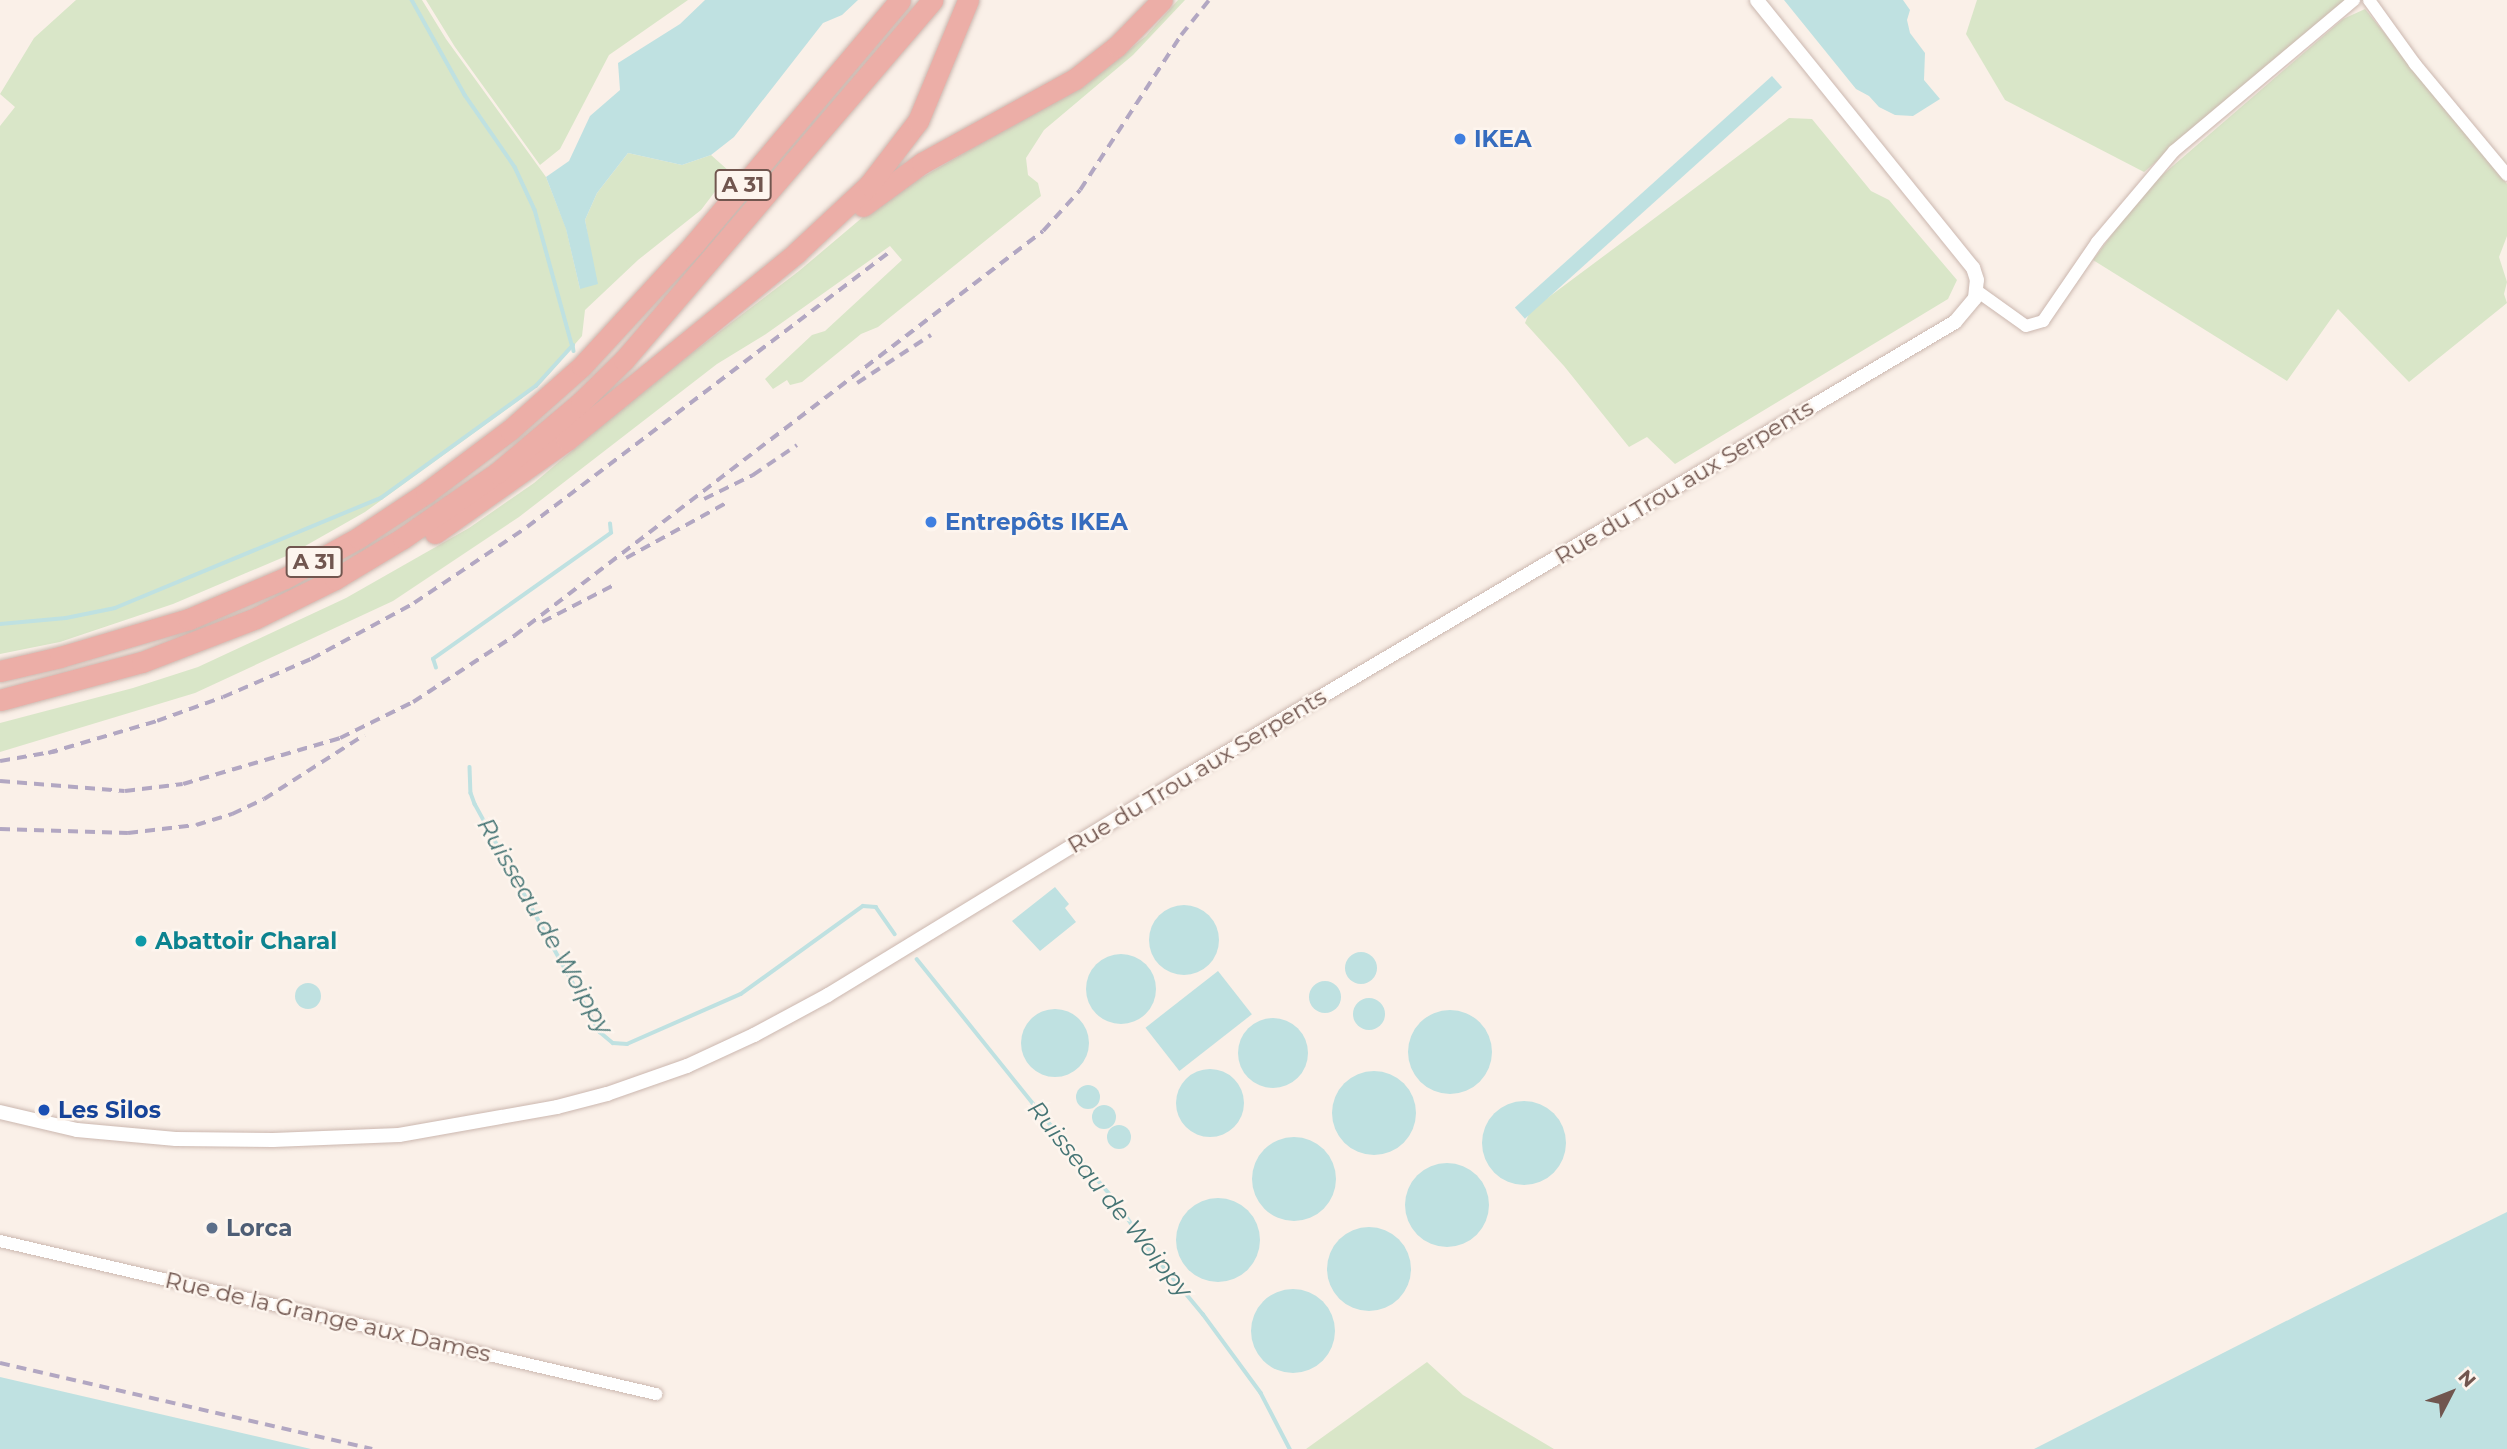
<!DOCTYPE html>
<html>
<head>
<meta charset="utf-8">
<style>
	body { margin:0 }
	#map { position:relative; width:2507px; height:1449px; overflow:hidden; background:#faf0e8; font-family:Montserrat,sans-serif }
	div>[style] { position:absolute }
	.green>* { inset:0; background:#d9e6c8 }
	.water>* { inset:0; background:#bfe1e1; transform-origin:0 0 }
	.round { border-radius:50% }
	.stream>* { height:3.5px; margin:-1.75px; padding:0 1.75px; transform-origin:1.75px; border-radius:1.75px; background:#bfe1e1 }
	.roads { filter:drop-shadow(0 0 2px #cbb7af) drop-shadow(0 0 2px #cbb7af) }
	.minor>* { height:12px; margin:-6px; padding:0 6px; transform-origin:6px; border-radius:6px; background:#fff }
	.tertiary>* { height:14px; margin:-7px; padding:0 7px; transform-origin:7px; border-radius:7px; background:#fff }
	.motorway>* { height:21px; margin:-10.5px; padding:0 10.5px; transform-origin:10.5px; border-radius:10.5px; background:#ecaea7 }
	.rail>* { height:3.5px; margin-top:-1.75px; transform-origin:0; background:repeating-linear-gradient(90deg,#b2a7c2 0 10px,transparent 0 17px) }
	.dots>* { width:19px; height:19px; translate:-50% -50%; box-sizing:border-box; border:4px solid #fdf5ee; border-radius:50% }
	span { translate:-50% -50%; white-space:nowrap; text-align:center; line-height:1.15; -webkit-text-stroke:5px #fdf5ee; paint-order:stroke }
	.shield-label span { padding:2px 5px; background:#fdf5ee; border:2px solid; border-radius:5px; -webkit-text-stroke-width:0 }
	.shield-label { font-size:21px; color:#71564f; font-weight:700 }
	.shop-label { font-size:23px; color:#366cbe; font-weight:700 }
	.left { translate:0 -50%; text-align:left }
	.street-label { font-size:23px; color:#71564f }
	.culture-label { font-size:23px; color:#0d838f; font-weight:700 }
	.transit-label { font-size:23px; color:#164399; font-weight:700 }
	.service-label { font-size:23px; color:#4e5e75; font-weight:700 }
	.water-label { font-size:24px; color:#457474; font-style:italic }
	.north { position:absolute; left:2416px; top:1358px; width:70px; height:70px; -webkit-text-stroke:5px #fdf5ee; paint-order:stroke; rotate:48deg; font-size:19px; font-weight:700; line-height:28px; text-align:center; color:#71564f }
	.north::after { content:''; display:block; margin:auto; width:24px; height:32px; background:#71564f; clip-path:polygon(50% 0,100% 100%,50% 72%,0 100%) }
</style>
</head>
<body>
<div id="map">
	<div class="green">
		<div style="clip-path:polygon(76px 0,422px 0,446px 39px,546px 177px,566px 228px,580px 289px,590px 249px,585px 220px,597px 193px,628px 153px,682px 165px,711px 155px,730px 172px,701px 210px,638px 260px,585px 310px,582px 336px,549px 374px,522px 398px,365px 512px,291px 554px,173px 604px,60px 642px,0 654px,0 126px,15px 107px,0 94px,34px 38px)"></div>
		<div style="clip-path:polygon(426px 0,688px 0,609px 55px,560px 149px,540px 165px,455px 47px)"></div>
		<div style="clip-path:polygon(1178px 0,1185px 0,1133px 55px,1044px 130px,1026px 158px,1028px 175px,1038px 183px,1041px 196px,878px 327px,861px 334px,802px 382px,790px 385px,787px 380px,773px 389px,765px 379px,812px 335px,825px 331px,902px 260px,890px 246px,766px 334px,717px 364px,519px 517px,393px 601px,195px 693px,0 752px,0 723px,133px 688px,198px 667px,346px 598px,469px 528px,534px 483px,647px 387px,799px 271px,870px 211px,912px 183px,1094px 78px,1146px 36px)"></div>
		<div style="clip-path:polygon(1977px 0,2346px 0,2144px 172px,2005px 100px,1966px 34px)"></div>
		<div style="clip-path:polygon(2365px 9px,2507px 184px,2507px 236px,2499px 257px,2507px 282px,2504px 294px,2507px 303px,2409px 382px,2338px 309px,2287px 381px,2093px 260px,2145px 190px,2343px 19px)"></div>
		<div style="clip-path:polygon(1789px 118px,1812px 119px,1871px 191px,1889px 200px,1957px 280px,1948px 299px,1675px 464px,1647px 437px,1629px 447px,1564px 366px,1525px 323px,1530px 311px)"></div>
		<div style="clip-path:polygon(1427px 1362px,1463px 1395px,1554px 1449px,1306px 1449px)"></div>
	</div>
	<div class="water">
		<div style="clip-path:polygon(705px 0,858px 0,842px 15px,823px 23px,734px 137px,711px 155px,682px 165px,628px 153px,597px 193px,585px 220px,598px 284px,580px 289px,566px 229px,546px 177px,569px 161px,590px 116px,620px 90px,618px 63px,680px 24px)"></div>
		<div style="clip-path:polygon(1784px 0,1903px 0,1910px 10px,1907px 20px,1910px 33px,1925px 53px,1924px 80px,1940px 99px,1913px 116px,1895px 115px,1879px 107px,1869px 96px,1856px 89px)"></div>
		<div style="left:1772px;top:76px;width:15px;height:346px;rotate:48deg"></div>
		<div style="clip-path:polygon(1055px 887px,1069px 904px,1065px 908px,1076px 922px,1040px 951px,1012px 921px)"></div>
		<div class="round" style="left:1149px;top:905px;width:70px;height:70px"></div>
		<div class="round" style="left:1345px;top:952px;width:32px;height:32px"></div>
		<div class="round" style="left:1086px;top:954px;width:70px;height:70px"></div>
		<div style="left:1218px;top:971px;width:55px;height:92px;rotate:52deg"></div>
		<div class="round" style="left:1309px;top:981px;width:32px;height:32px"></div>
		<div class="round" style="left:295px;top:983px;width:26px;height:26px"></div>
		<div class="round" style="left:1353px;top:998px;width:32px;height:32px"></div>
		<div class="round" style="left:1021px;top:1009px;width:68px;height:68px"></div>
		<div class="round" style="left:1408px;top:1010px;width:84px;height:84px"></div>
		<div class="round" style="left:1238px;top:1018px;width:70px;height:70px"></div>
		<div class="round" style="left:1176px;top:1069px;width:68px;height:68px"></div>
		<div class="round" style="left:1332px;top:1071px;width:84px;height:84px"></div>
		<div class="round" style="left:1076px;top:1085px;width:24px;height:24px"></div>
		<div class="round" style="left:1482px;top:1101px;width:84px;height:84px"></div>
		<div class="round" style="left:1092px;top:1105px;width:24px;height:24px"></div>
		<div class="round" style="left:1107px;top:1125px;width:24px;height:24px"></div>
		<div class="round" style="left:1252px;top:1137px;width:84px;height:84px"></div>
		<div class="round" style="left:1405px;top:1163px;width:84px;height:84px"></div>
		<div class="round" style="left:1176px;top:1198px;width:84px;height:84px"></div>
		<div style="clip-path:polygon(2507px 1212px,2507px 1449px,2034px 1449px,2304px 1312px)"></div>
		<div class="round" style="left:1327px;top:1227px;width:84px;height:84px"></div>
		<div class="round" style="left:1251px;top:1289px;width:84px;height:84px"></div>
		<div style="clip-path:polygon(0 1377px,311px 1449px,0 1449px)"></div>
	</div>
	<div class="stream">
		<div style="left:412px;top:0;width:109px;rotate:60.8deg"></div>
		<div style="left:465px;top:95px;width:88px;rotate:55.2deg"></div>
		<div style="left:515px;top:167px;width:47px;rotate:65.1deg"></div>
		<div style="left:535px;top:210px;width:139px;rotate:74.6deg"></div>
		<div style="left:0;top:624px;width:66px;rotate:-5.2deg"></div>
		<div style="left:66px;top:618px;width:50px;rotate:-11.5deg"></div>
		<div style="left:115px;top:608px;width:288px;rotate:-22.5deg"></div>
		<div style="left:381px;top:498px;width:191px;rotate:-35.9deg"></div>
		<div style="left:536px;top:386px;width:55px;rotate:-47.9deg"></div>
		<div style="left:573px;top:345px;width:6px;rotate:81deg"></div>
		<div style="left:436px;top:668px;width:9px;rotate:-108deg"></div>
		<div style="left:433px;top:659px;width:218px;rotate:-35.3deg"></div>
		<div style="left:611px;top:533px;width:9px;rotate:-96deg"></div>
		<div style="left:470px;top:767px;width:26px;rotate:88deg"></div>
		<div style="left:471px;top:793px;width:12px;rotate:70deg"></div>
		<div style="left:475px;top:804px;width:260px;rotate:61.3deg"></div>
		<div style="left:600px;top:1032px;width:17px;rotate:40deg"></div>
		<div style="left:613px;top:1043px;width:14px;rotate:4deg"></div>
		<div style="left:627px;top:1044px;width:124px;rotate:-23.7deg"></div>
		<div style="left:741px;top:994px;width:150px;rotate:-35.8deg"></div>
		<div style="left:863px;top:906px;width:13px;rotate:4deg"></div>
		<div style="left:876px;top:907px;width:33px;rotate:55deg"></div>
		<div style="left:917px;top:959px;width:203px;rotate:51.2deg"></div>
		<div style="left:1044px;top:1117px;width:109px;rotate:49.5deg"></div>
		<div style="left:1115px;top:1200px;width:60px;rotate:55.2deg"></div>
		<div style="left:1149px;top:1249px;width:85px;rotate:50.3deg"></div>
		<div style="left:1203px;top:1314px;width:98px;rotate:53.7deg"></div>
		<div style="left:1261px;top:1393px;width:63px;rotate:62.6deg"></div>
	</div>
	<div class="roads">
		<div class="minor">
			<div style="left:2369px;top:0;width:79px;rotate:54.3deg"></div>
			<div style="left:2415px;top:64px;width:144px;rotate:50.3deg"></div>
			<div style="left:1977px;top:291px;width:60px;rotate:35.5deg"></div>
			<div style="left:2026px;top:326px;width:18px;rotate:-16deg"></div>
			<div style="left:2043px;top:321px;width:96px;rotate:-55.6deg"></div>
			<div style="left:2097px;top:242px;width:119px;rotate:-49.8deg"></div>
			<div style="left:2174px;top:151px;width:235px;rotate:-40deg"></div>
			<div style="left:0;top:1241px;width:674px;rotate:13.13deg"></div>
		</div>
		<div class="tertiary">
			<div style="left:0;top:1112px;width:79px;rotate:13.2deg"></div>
			<div style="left:77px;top:1130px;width:99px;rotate:5.2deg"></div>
			<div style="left:176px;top:1139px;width:97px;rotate:0.6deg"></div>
			<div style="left:273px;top:1140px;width:126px;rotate:-2.3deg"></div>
			<div style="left:399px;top:1135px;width:160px;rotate:-10deg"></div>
			<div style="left:557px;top:1107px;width:52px;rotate:-14.6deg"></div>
			<div style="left:607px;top:1094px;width:85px;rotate:-19.3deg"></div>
			<div style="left:687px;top:1066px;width:74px;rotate:-24.8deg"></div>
			<div style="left:754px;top:1035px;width:84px;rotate:-28.4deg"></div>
			<div style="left:828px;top:995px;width:421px;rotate:-31.4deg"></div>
			<div style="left:1187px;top:776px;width:892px;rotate:-30.59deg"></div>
			<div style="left:1955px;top:322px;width:31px;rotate:-50deg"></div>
			<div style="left:1975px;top:298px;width:18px;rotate:-84deg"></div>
			<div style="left:1977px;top:280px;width:13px;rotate:-108deg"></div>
			<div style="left:1973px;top:268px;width:344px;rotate:-128.9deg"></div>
		</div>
		<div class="motorway">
			<div style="left:863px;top:206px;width:73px;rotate:-36.1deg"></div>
			<div style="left:922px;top:163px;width:175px;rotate:-28.8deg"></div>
			<div style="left:1075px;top:79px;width:53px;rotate:-38.2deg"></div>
			<div style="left:1117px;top:46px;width:64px;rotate:-45.6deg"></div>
			<div style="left:435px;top:533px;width:161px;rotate:-35.2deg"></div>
			<div style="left:567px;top:440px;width:296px;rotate:-39.2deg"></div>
			<div style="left:796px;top:253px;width:100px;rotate:-43deg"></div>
			<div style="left:869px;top:185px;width:81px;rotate:-52.6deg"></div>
			<div style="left:918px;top:121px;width:131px;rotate:-67.5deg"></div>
			<div style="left:0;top:671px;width:62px;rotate:-13.1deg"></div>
			<div style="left:60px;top:657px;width:134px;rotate:-16.4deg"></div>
			<div style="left:189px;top:619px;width:104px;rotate:-23.1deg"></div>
			<div style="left:285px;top:578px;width:83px;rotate:-28.7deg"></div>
			<div style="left:358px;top:538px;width:82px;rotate:-33.5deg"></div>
			<div style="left:426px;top:493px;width:105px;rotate:-36.9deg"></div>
			<div style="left:510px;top:430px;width:96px;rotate:-41.6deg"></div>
			<div style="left:582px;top:366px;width:166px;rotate:-47.4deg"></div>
			<div style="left:694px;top:244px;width:319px;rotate:-49.8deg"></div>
			<div style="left:0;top:700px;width:147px;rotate:-15deg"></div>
			<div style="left:142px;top:662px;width:122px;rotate:-21.1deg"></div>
			<div style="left:256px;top:618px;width:88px;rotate:-26.3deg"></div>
			<div style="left:335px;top:579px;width:79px;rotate:-31.1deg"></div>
			<div style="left:403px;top:538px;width:114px;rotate:-34.7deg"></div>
			<div style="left:497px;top:473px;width:110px;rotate:-40.2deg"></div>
			<div style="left:581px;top:402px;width:60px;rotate:-44.3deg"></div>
			<div style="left:624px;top:360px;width:474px;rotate:-49.4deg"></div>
		</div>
	</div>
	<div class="rail">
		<div style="left:857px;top:383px;width:88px;rotate:-33deg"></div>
		<div style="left:704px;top:499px;width:55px;rotate:-26.1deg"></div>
		<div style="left:753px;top:475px;width:53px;rotate:-34.3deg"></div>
		<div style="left:626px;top:558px;width:114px;rotate:-28.8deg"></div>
		<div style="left:542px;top:622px;width:83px;rotate:-27.2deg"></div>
		<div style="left:48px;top:753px;width:114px;rotate:-16.4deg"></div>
		<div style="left:157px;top:721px;width:70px;rotate:-20deg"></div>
		<div style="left:223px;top:697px;width:96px;rotate:-23.4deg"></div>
		<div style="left:311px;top:659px;width:117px;rotate:-28.5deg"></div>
		<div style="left:414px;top:603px;width:136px;rotate:-33.9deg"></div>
		<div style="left:527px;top:527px;width:453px;rotate:-37.2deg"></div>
		<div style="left:0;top:761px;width:58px;rotate:-10deg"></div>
		<div style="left:0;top:781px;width:125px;rotate:4.6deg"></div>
		<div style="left:125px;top:791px;width:58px;rotate:-6.9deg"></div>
		<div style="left:183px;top:784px;width:164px;rotate:-16.3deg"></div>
		<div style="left:340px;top:738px;width:81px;rotate:-26.3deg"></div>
		<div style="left:413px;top:702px;width:121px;rotate:-33.2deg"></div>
		<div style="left:514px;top:636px;width:666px;rotate:-37.44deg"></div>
		<div style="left:1043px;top:231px;width:55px;rotate:-47.9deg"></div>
		<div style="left:1080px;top:190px;width:185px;rotate:-56.9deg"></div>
		<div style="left:1181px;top:35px;width:45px;rotate:-51.3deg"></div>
		<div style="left:0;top:829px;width:128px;rotate:1.8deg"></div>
		<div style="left:128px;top:833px;width:68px;rotate:-6.7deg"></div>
		<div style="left:196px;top:825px;width:38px;rotate:-17deg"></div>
		<div style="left:232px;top:814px;width:35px;rotate:-25deg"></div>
		<div style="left:264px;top:799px;width:119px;rotate:-32.6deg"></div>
		<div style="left:0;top:1363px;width:382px;rotate:13deg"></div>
	</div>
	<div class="dots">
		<div style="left:1460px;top:139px;background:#3f7fe0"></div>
		<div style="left:931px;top:522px;background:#3f7fe0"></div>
		<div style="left:141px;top:941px;background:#0f9aa8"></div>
		<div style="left:44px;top:1110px;background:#1a4fb4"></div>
		<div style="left:212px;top:1228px;background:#5c6f8a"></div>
	</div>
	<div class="shield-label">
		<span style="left:743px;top:185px">A 31</span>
		<span style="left:314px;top:562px">A 31</span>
	</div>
	<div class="shop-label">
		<span class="left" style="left:1474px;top:139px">IKEA</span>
		<span class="left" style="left:945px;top:522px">Entrepôts IKEA</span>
	</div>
	<div class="street-label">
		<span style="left:1684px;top:482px;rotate:-31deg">Rue du Trou aux Serpents</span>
		<span style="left:1197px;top:771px;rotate:-31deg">Rue du Trou aux Serpents</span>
		<span style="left:328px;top:1317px;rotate:13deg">Rue de la Grange aux Dames</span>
	</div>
	<div class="culture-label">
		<span class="left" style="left:155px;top:941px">Abattoir Charal</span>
	</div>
	<div class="transit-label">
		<span class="left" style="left:58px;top:1110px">Les Silos</span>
	</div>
	<div class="service-label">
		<span class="left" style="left:226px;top:1228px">Lorca</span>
	</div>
	<div class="water-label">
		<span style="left:545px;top:926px;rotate:60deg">Ruisseau de Woippy</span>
		<span style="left:1110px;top:1199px;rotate:51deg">Ruisseau de Woippy</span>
	</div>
	<div class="north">N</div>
</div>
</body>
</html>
